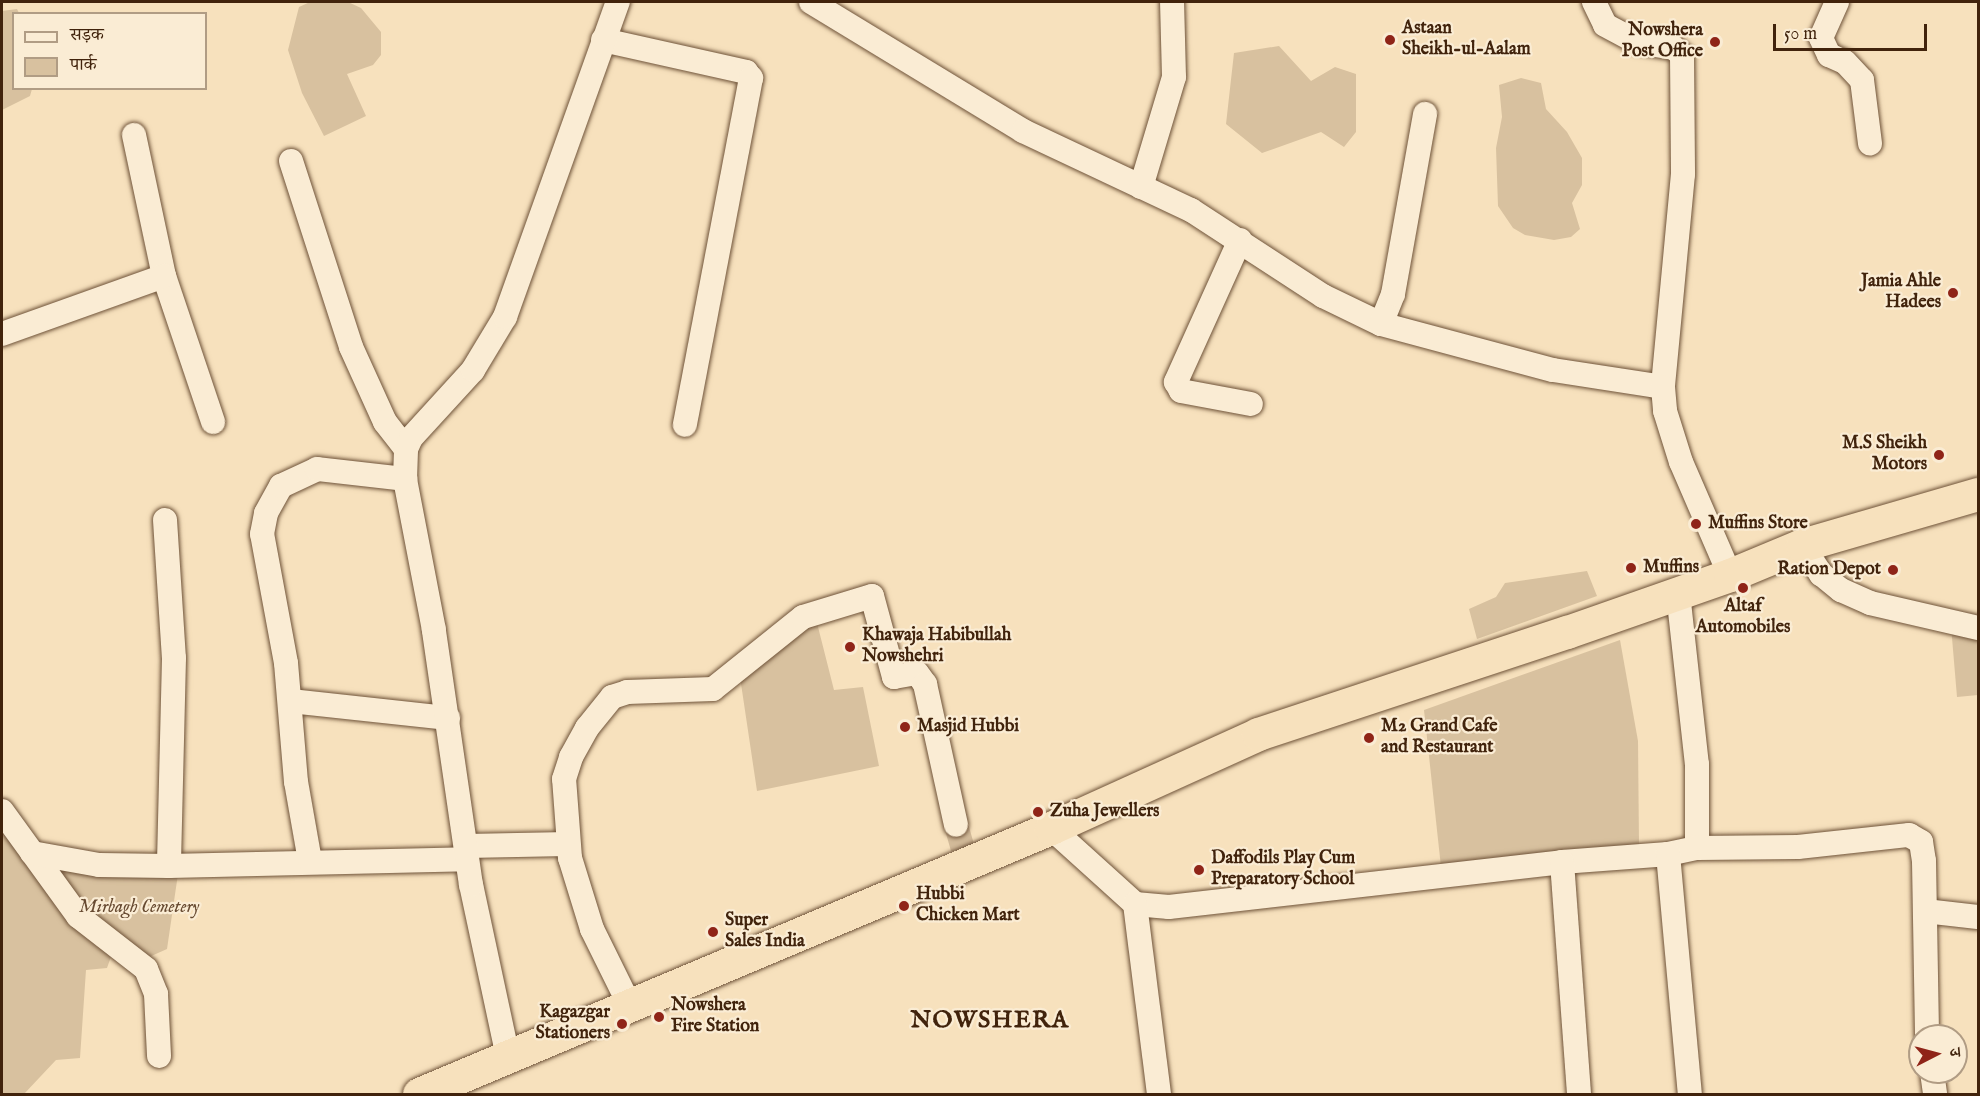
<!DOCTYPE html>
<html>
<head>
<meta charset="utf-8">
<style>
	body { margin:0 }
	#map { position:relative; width:1980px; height:1096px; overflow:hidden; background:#f7e1bd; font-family:"IM FELL English","Noto Serif Devanagari",serif }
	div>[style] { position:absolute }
	.green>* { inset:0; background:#d8c19f }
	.minor-tunnel>* { height:24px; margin-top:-12px; transform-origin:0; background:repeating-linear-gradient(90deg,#d3bb9a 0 24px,transparent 0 36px) }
	.roads { filter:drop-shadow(0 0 2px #6e5238) drop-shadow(0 0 2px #6e5238) }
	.minor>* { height:24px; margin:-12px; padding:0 12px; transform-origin:12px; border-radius:12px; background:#faecd4 }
	.trunk>* { height:33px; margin:-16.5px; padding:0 16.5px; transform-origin:16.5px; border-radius:16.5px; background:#f7e1bd }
	.dots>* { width:16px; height:16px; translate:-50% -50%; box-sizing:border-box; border:3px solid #faecd4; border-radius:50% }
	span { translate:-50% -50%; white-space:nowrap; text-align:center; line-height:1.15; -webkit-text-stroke:4.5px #faecd4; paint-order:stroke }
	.poi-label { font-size:18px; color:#41230c; font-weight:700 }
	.left { translate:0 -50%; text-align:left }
	.right { translate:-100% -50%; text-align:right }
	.park-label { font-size:18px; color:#674a31; font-style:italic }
	.district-label { font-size:24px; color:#41230c; font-weight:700; letter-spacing:1.5px }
	.frame { position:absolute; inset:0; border:3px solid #41230c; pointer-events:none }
	.legend { position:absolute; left:12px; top:12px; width:195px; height:78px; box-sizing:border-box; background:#faecd4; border:2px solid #b09c84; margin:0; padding:8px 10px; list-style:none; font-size:18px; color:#41230c }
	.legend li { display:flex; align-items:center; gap:12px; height:30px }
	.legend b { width:30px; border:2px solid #b09c84 }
	.north { position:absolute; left:1908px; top:1024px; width:60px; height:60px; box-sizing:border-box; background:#faecd4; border:2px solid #b09c84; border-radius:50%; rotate:84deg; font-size:16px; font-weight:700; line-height:24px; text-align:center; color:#41230c }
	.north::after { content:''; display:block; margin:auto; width:21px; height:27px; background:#8f2418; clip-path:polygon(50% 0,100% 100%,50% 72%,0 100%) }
	.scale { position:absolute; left:1773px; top:24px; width:154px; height:27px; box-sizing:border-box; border:3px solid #41230c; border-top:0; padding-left:8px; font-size:18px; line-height:21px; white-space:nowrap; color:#41230c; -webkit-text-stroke:4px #faecd4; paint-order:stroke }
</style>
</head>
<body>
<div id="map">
	<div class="green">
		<div style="clip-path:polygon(310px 2px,348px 2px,361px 8px,381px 32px,381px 55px,373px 65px,347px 74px,366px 116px,324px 136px,302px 93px,288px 50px,299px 7px)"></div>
		<div style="clip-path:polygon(17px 9px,19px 13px,14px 14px,14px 88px,32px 89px,30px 96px,2px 110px,2px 11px)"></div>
		<div style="clip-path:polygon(1279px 46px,1311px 81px,1335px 67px,1356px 74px,1356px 132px,1344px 147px,1321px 132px,1262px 153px,1226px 124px,1234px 53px)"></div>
		<div style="clip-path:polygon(1521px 78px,1541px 83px,1546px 109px,1567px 132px,1582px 158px,1582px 185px,1572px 203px,1580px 229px,1571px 237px,1554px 240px,1525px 235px,1513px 228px,1498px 206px,1496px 148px,1502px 117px,1499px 85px)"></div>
		<div style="clip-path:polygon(1587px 571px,1597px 596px,1477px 639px,1469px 609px,1496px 597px,1505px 583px)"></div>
		<div style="clip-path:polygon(816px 619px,834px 690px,863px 687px,879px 766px,757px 791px,740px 677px)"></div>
		<div style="clip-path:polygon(1951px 626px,1978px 633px,1978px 695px,1957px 697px)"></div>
		<div style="clip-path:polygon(1620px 640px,1638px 741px,1639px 845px,1441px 867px,1424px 710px)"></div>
		<div style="clip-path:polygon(2px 820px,114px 948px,107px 968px,86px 970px,80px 1058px,56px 1060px,24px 1094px,2px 1094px)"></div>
		<div style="clip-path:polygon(55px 865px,178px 874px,167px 949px,149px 957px,73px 896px)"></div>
	</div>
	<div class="minor-tunnel">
		<div style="left:956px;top:825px;width:25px;rotate:74deg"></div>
	</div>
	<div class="roads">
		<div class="minor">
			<div style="left:811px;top:2px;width:248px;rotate:31.3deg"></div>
			<div style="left:1023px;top:131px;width:186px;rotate:25.2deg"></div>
			<div style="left:1191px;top:210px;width:158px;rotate:33.1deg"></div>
			<div style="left:1323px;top:296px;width:64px;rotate:25.8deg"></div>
			<div style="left:1381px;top:324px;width:178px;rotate:15deg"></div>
			<div style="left:1553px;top:370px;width:111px;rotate:8.8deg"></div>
			<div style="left:1594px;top:2px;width:25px;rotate:64deg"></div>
			<div style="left:1605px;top:25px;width:36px;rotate:28deg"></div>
			<div style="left:1637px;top:42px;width:37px;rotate:9deg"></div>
			<div style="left:1674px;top:48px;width:11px;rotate:41deg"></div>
			<div style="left:1682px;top:55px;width:119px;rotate:89.5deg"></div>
			<div style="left:1683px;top:174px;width:214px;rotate:95.4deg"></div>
			<div style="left:1663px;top:387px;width:24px;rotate:85deg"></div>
			<div style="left:1665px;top:411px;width:53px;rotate:72.6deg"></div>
			<div style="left:1681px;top:462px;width:123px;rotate:66.6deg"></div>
			<div style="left:1837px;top:2px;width:39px;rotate:114deg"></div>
			<div style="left:1821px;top:38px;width:19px;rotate:65deg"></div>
			<div style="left:1829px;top:55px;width:17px;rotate:24deg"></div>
			<div style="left:1845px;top:62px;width:25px;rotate:47deg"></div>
			<div style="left:1862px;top:80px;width:64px;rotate:82.8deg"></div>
			<div style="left:603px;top:40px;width:147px;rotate:12.6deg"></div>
			<div style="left:746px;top:72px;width:8px;rotate:50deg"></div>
			<div style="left:751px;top:78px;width:353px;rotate:100.8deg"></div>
			<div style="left:134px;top:135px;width:144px;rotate:78deg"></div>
			<div style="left:164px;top:276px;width:154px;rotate:71.4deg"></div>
			<div style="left:291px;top:161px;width:195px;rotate:72.1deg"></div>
			<div style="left:351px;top:347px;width:82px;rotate:65.6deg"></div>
			<div style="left:385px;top:422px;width:34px;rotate:52deg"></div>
			<div style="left:1141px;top:187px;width:115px;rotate:-73.3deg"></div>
			<div style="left:1174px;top:77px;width:75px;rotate:-91.5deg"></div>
			<div style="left:1240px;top:240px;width:156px;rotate:114.3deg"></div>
			<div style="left:1176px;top:382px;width:10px;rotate:61deg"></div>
			<div style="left:1181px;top:391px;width:71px;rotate:10.5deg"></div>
			<div style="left:1381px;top:324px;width:32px;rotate:-68deg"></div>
			<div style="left:1393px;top:294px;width:183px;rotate:-79.9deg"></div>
			<div style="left:2px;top:334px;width:172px;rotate:-19.7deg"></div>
			<div style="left:165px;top:520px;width:138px;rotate:86.3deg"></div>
			<div style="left:174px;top:658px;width:208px;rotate:91.4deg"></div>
			<div style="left:1802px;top:545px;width:35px;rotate:57deg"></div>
			<div style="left:1821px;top:574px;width:26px;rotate:39deg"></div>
			<div style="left:1841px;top:590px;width:32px;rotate:24deg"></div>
			<div style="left:1870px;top:603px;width:111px;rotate:13deg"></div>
			<div style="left:1678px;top:593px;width:172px;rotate:83.7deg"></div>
			<div style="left:1697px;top:764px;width:84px;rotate:90deg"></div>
			<div style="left:291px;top:701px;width:158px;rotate:6.2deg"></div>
			<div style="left:2px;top:811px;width:130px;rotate:54.1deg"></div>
			<div style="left:78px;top:916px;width:86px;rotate:37.9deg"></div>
			<div style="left:146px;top:969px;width:27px;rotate:68deg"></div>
			<div style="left:156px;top:994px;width:62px;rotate:87.2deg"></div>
			<div style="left:1051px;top:828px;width:113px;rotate:42.1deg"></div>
			<div style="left:1135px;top:904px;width:34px;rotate:5deg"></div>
			<div style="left:1169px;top:907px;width:396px;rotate:-6.5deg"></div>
			<div style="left:1562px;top:862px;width:106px;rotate:-4.3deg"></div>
			<div style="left:1668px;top:854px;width:30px;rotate:-12deg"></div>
			<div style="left:1697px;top:848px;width:101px;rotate:-0.6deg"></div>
			<div style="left:1798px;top:847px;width:112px;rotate:-6.2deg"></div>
			<div style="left:1909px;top:835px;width:14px;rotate:30deg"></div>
			<div style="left:1921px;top:842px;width:19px;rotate:81deg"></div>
			<div style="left:1924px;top:861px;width:175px;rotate:89deg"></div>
			<div style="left:466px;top:846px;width:102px;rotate:-1.1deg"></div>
			<div style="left:32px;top:853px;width:68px;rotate:10.2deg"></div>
			<div style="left:99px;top:865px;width:70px;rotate:0.8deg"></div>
			<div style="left:169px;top:866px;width:298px;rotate:-1.3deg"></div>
			<div style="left:1668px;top:854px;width:241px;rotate:84.8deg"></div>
			<div style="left:310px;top:861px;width:80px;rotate:-100deg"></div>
			<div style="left:296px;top:782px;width:119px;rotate:-94.8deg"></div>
			<div style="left:286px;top:663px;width:131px;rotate:-100.5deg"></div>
			<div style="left:262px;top:534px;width:21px;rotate:-79deg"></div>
			<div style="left:266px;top:513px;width:31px;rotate:-61deg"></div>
			<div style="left:281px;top:486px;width:40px;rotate:-25deg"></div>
			<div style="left:317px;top:469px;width:89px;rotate:6.5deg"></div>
			<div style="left:1562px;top:862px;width:233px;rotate:85.8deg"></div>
			<div style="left:1135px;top:904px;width:192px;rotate:82.8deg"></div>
			<div style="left:1925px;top:911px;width:53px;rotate:6.5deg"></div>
			<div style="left:630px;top:1006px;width:86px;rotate:-116.3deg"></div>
			<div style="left:592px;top:929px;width:74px;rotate:-107.2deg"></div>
			<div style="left:570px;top:858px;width:79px;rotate:-94.3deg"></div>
			<div style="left:564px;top:779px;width:23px;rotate:-72deg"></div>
			<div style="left:571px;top:757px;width:33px;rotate:-61deg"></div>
			<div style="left:587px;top:728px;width:40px;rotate:-51deg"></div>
			<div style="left:612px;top:697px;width:16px;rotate:-18deg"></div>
			<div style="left:627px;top:692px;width:86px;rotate:-2deg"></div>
			<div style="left:713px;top:689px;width:115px;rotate:-38.7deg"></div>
			<div style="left:803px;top:617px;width:72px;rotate:-16.9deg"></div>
			<div style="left:872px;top:596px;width:84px;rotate:74.8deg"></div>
			<div style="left:894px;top:677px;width:23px;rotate:-10deg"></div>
			<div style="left:917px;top:673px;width:14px;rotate:54deg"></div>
			<div style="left:925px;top:684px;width:144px;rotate:77.6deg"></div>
			<div style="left:508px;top:1057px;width:176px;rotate:-102.1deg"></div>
			<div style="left:471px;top:885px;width:258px;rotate:-98.3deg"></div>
			<div style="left:434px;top:630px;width:154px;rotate:-100.9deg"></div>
			<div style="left:405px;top:479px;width:30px;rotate:-88deg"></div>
			<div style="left:406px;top:449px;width:12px;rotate:-66deg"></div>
			<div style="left:411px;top:438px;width:92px;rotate:-47.6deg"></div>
			<div style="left:473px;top:370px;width:62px;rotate:-58.9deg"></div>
			<div style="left:505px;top:317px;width:335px;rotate:-70.3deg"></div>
			<div style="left:1932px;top:1072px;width:22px;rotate:82deg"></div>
		</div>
		<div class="trunk">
			<div style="left:419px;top:1094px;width:686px;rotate:-22.83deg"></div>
			<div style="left:1051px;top:828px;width:227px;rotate:-24.4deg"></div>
			<div style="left:1258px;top:734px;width:325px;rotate:-18.3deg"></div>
			<div style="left:1567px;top:632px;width:173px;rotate:-19.3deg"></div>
			<div style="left:1730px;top:575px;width:78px;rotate:-22.6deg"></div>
			<div style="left:1802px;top:545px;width:183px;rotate:-16.2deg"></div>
		</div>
	</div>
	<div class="dots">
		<div style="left:1390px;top:40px;background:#8f2418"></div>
		<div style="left:1715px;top:42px;background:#8f2418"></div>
		<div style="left:1953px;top:293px;background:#8f2418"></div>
		<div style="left:1939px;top:455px;background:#8f2418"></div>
		<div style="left:1696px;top:524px;background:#8f2418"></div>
		<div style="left:1631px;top:568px;background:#8f2418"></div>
		<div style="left:1893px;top:570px;background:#8f2418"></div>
		<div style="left:1743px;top:588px;background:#8f2418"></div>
		<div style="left:850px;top:647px;background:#8f2418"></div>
		<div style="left:905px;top:727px;background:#8f2418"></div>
		<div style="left:1369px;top:738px;background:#8f2418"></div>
		<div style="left:1038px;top:812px;background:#8f2418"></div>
		<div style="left:1199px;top:870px;background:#8f2418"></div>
		<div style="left:904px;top:906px;background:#8f2418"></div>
		<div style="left:713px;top:932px;background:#8f2418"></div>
		<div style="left:659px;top:1017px;background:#8f2418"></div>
		<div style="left:622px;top:1024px;background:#8f2418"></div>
	</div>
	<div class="poi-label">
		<span class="left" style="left:1402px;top:40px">Astaan<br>Sheikh-ul-Aalam</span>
		<span class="right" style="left:1703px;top:42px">Nowshera<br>Post Office</span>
		<span class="right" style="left:1941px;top:293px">Jamia Ahle<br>Hadees</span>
		<span class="right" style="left:1927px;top:455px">M.S Sheikh<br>Motors</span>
		<span class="left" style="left:1708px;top:524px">Muffins Store</span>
		<span class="left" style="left:1643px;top:568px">Muffins</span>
		<span class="right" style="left:1881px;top:570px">Ration Depot</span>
		<span style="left:1743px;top:618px">Altaf<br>Automobiles</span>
		<span class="left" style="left:862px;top:647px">Khawaja Habibullah<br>Nowshehri</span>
		<span class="left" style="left:917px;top:727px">Masjid Hubbi</span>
		<span class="left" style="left:1381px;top:738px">M2 Grand Cafe<br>and Restaurant</span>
		<span class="left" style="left:1050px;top:812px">Zuha Jewellers</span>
		<span class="left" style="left:1211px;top:870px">Daffodils Play Cum<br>Preparatory School</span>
		<span class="left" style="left:916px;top:906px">Hubbi<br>Chicken Mart</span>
		<span class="left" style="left:725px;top:932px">Super<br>Sales India</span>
		<span class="left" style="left:671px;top:1017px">Nowshera<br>Fire Station</span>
		<span class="right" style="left:610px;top:1024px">Kagazgar<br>Stationers</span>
	</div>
	<div class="park-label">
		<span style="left:139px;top:908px">Mirbagh Cemetery</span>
	</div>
	<div class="district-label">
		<span style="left:990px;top:1021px">NOWSHERA</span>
	</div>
	<div class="frame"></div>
	<ul class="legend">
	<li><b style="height:8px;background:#faecd4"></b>सड़क</li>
	<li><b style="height:16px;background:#d8c19f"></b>पार्क</li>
	</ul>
	<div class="north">उ</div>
	<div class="scale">50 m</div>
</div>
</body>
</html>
